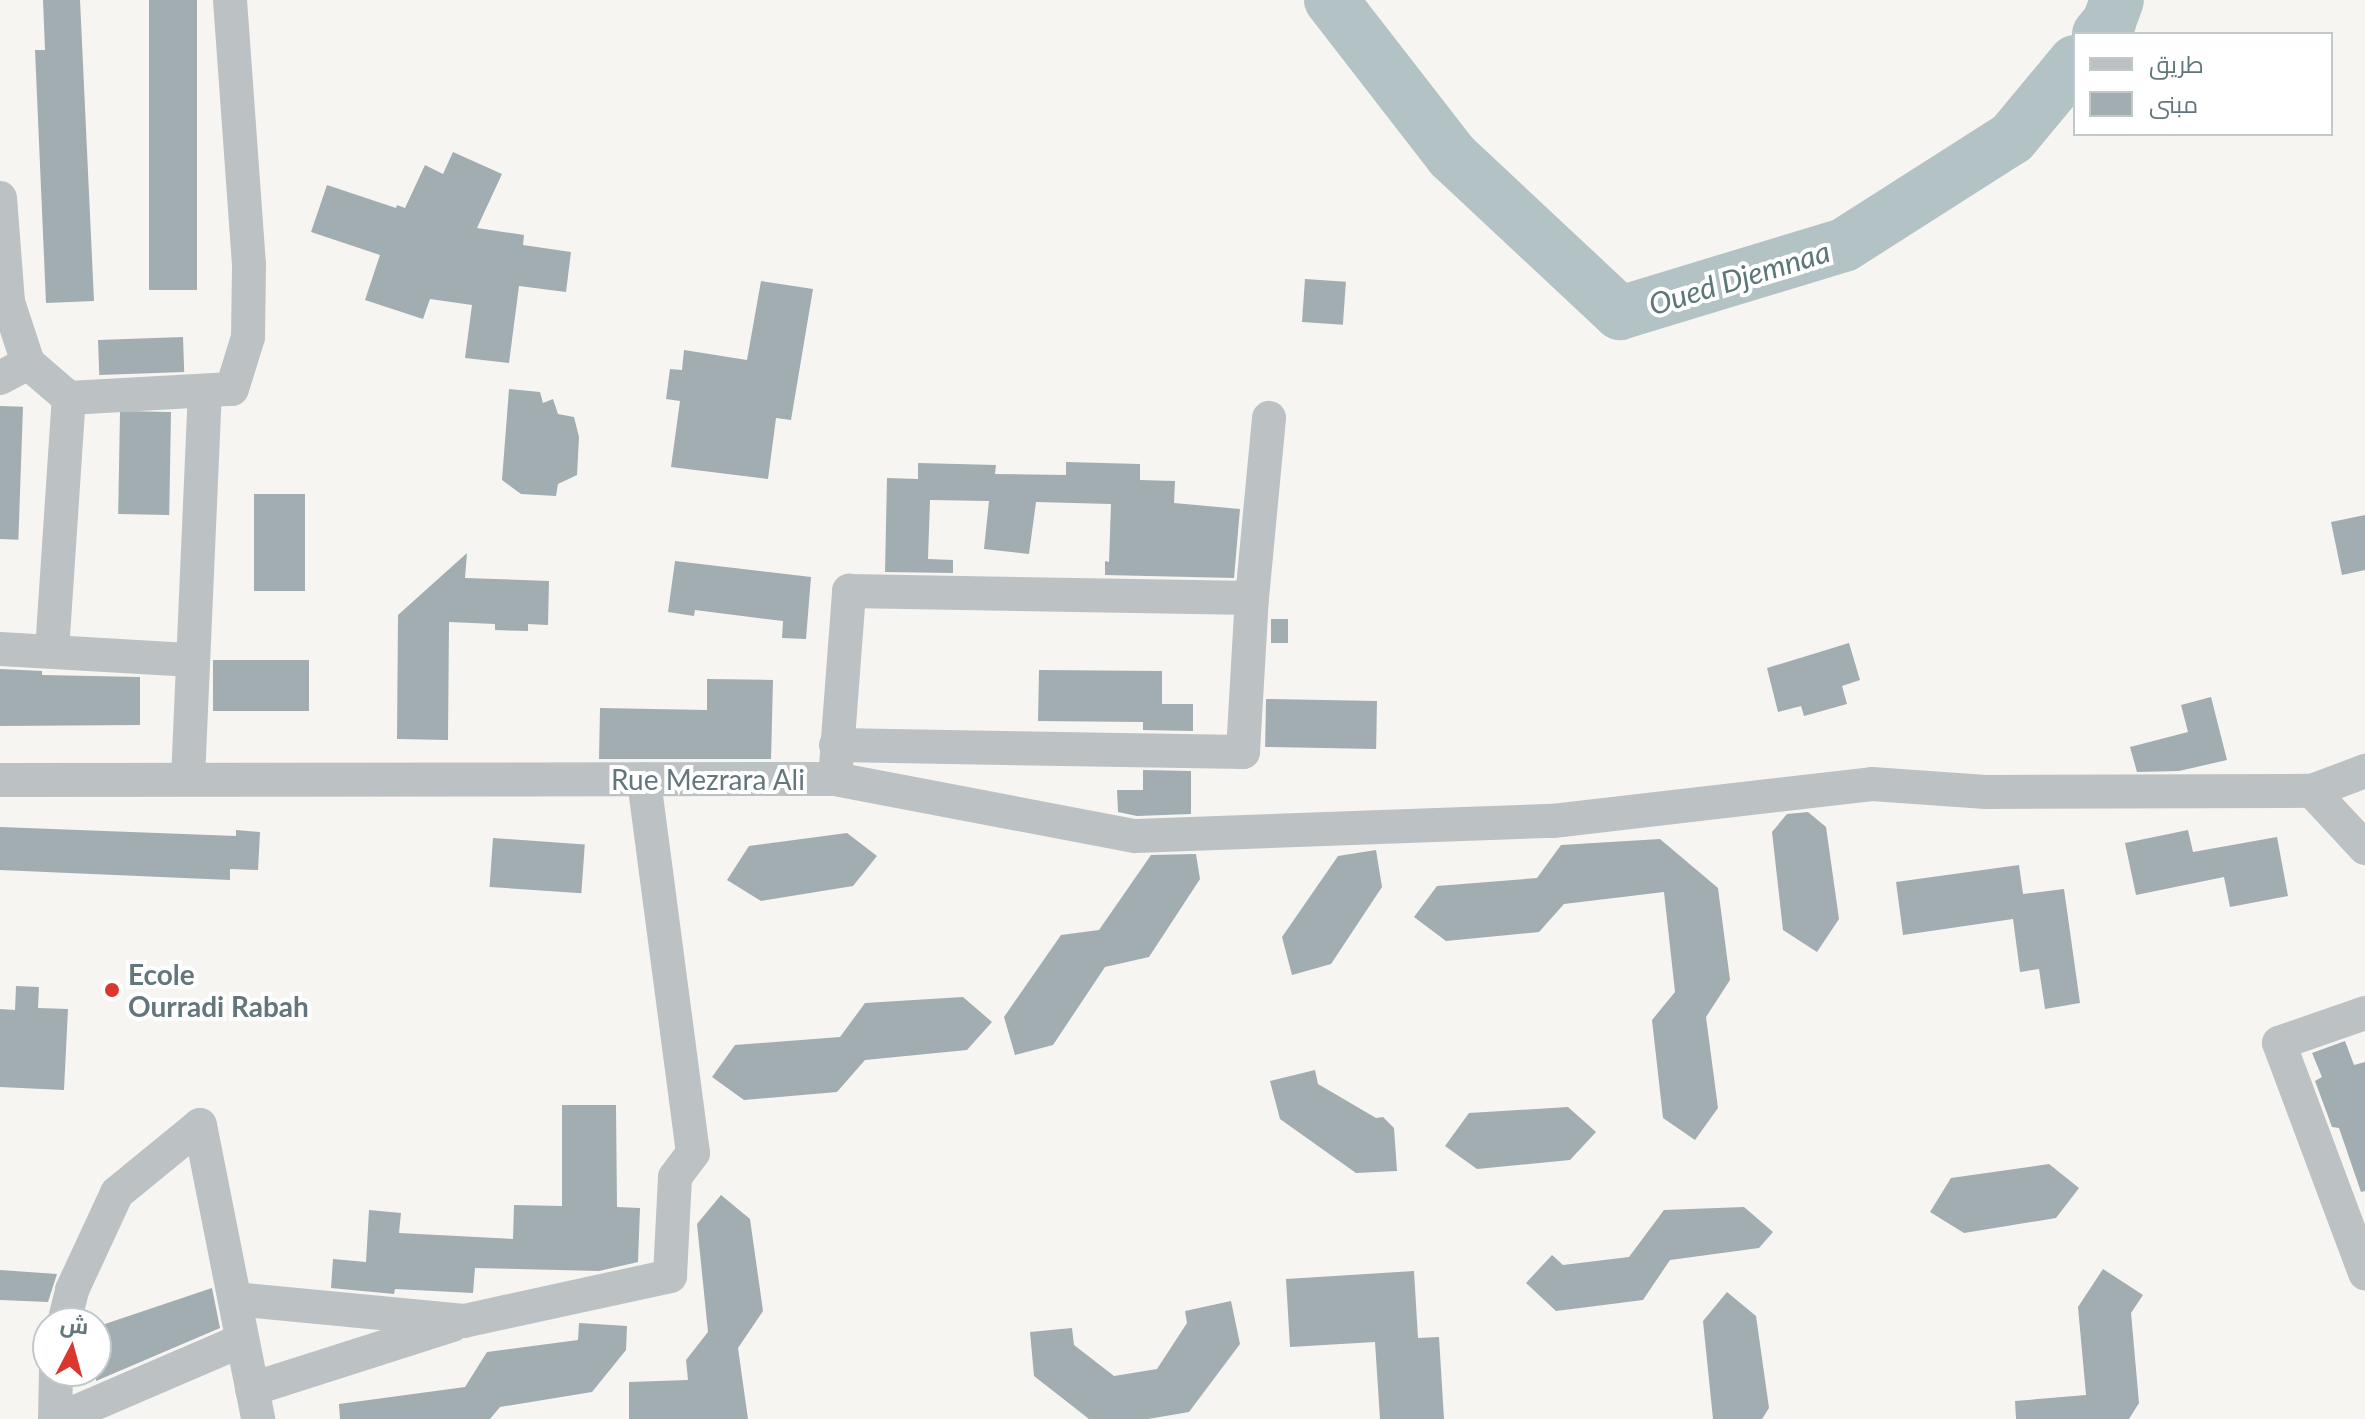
<!DOCTYPE html>
<html>
<head>
<meta charset="utf-8">
<style>
	body { margin:0 }
	#map { position:relative; width:2365px; height:1419px; overflow:hidden; background:#f6f5f2; font-family:Lato,Cairo,sans-serif }
	div>[style] { position:absolute }
	.river>* { height:54px; margin:-27px; padding:0 27px; transform-origin:27px; border-radius:27px; background:#b3c2c4 }
	.building>* { inset:0; background:#a1adb0; transform-origin:0 0 }
	.street>* { height:34px; margin:-17px; padding:0 17px; transform-origin:17px; border-radius:17px; background:#bcc2c4 }
	.dots>* { width:22px; height:22px; translate:-50% -50%; box-sizing:border-box; border:4px solid #fff; border-radius:50% }
	span { translate:-50% -50%; white-space:nowrap; text-align:center; line-height:1.15; -webkit-text-stroke:8px #fff; paint-order:stroke }
	.street-label { font-size:28px; color:#62767c }
	.poi-label { font-size:28px; color:#62767c; font-weight:700 }
	.left { translate:0 -50%; text-align:left }
	.water-label { font-size:30px; color:#5d7678; font-style:italic }
	.legend { position:absolute; left:2073px; top:32px; width:260px; height:104px; box-sizing:border-box; background:#fff; border:2px solid #c0c8cb; margin:0; padding:10px 14px; list-style:none; font-size:24px; color:#62767c }
	.legend li { display:flex; align-items:center; gap:16px; height:40px }
	.legend b { width:40px; border:2px solid #c0c8cb }
	.north { position:absolute; left:32px; top:1307px; width:80px; height:80px; box-sizing:border-box; background:#fff; border:2px solid #c0c8cb; border-radius:50%; rotate:6deg; font-size:22px; font-weight:700; line-height:32px; text-align:center; color:#62767c }
	.north::after { content:''; display:block; margin:auto; width:28px; height:36px; background:#da382e; clip-path:polygon(50% 0,100% 100%,50% 72%,0 100%) }
</style>
</head>
<body>
<div id="map">
	<div class="river">
		<div style="left:1331px;top:0;width:197px;rotate:52.2deg"></div>
		<div style="left:1452px;top:156px;width:230px;rotate:43.1deg"></div>
		<div style="left:1620px;top:313px;width:234px;rotate:-16.9deg"></div>
		<div style="left:1844px;top:245px;width:199px;rotate:-32.5deg"></div>
		<div style="left:2012px;top:138px;width:99px;rotate:-50.3deg"></div>
		<div style="left:2099px;top:34px;width:16px;rotate:-50deg"></div>
		<div style="left:2109px;top:22px;width:23px;rotate:-70deg"></div>
	</div>
	<div class="building">
		<div style="clip-path:polygon(43px 0,80px 0,94px 301px,46px 303px,35px 50px,45px 50px)"></div>
		<div style="left:149px;top:0;width:48px;height:290px"></div>
		<div style="clip-path:polygon(453px 152px,502px 174px,477px 228px,524px 235px,523px 245px,571px 252px,566px 292px,519px 286px,509px 363px,465px 358px,472px 305px,430px 299px,423px 319px,365px 300px,380px 255px,311px 232px,327px 185px,396px 208px,397px 205px,405px 208px,425px 165px,443px 174px)"></div>
		<div style="left:1305px;top:279px;width:41px;height:43px;rotate:4deg"></div>
		<div style="clip-path:polygon(761px 281px,813px 289px,791px 420px,776px 418px,768px 479px,671px 467px,680px 401px,666px 399px,670px 369px,682px 370px,684px 350px,747px 360px)"></div>
		<div style="left:183px;top:337px;width:35px;height:85px;rotate:88deg"></div>
		<div style="clip-path:polygon(509px 389px,540px 392px,543px 403px,553px 399px,558px 414px,574px 417px,579px 437px,577px 475px,558px 484px,556px 496px,521px 494px,502px 480px)"></div>
		<div style="left:0;top:406px;width:23px;height:133px;rotate:2deg"></div>
		<div style="left:171px;top:412px;width:103px;height:51px;rotate:91deg"></div>
		<div style="clip-path:polygon(1066px 462px,1140px 464px,1140px 480px,1175px 481px,1174px 503px,1240px 509px,1234px 578px,1105px 575px,1105px 561px,1109px 562px,1111px 504px,1036px 502px,1029px 554px,984px 549px,989px 501px,930px 500px,928px 559px,953px 560px,953px 573px,885px 572px,887px 478px,918px 479px,918px 463px,996px 465px,995px 474px,1066px 475px)"></div>
		<div style="left:254px;top:494px;width:51px;height:97px"></div>
		<div style="clip-path:polygon(2365px 515px,2365px 570px,2342px 575px,2331px 522px)"></div>
		<div style="clip-path:polygon(467px 553px,465px 578px,549px 581px,548px 625px,528px 624px,528px 631px,495px 630px,495px 624px,449px 622px,448px 740px,397px 739px,398px 615px)"></div>
		<div style="clip-path:polygon(675px 561px,811px 577px,806px 639px,782px 638px,783px 621px,695px 610px,694px 616px,668px 612px)"></div>
		<div style="left:1271px;top:619px;width:17px;height:24px"></div>
		<div style="clip-path:polygon(1849px 643px,1860px 680px,1842px 686px,1847px 704px,1804px 716px,1801px 706px,1778px 712px,1767px 668px)"></div>
		<div style="left:213px;top:660px;width:96px;height:51px"></div>
		<div style="clip-path:polygon(0 669px,42px 671px,42px 675px,140px 677px,140px 725px,0 726px)"></div>
		<div style="clip-path:polygon(1039px 670px,1162px 671px,1162px 704px,1193px 704px,1193px 731px,1143px 730px,1143px 722px,1038px 721px)"></div>
		<div style="clip-path:polygon(707px 679px,773px 680px,771px 759px,599px 759px,600px 708px,707px 710px)"></div>
		<div style="clip-path:polygon(2211px 697px,2227px 760px,2179px 771px,2137px 772px,2130px 747px,2188px 732px,2181px 705px)"></div>
		<div style="left:1266px;top:699px;width:111px;height:48px;rotate:1deg"></div>
		<div style="clip-path:polygon(1143px 770px,1191px 771px,1191px 814px,1137px 816px,1118px 812px,1117px 790px,1143px 790px)"></div>
		<div style="clip-path:polygon(1808px 812px,1826px 827px,1839px 919px,1817px 952px,1783px 930px,1772px 832px,1787px 814px)"></div>
		<div style="clip-path:polygon(0 827px,236px 836px,236px 830px,260px 832px,258px 870px,230px 869px,230px 880px,0 870px)"></div>
		<div style="clip-path:polygon(2188px 830px,2193px 852px,2277px 837px,2288px 896px,2230px 907px,2224px 877px,2136px 895px,2125px 843px)"></div>
		<div style="clip-path:polygon(847px 833px,877px 856px,853px 886px,761px 901px,727px 880px,749px 846px)"></div>
		<div style="left:493px;top:838px;width:92px;height:49px;rotate:4deg"></div>
		<div style="clip-path:polygon(1660px 839px,1718px 888px,1730px 980px,1706px 1017px,1718px 1108px,1695px 1140px,1663px 1118px,1652px 1020px,1675px 992px,1664px 892px,1564px 904px,1539px 932px,1446px 941px,1414px 917px,1437px 886px,1537px 878px,1561px 845px)"></div>
		<div style="clip-path:polygon(1376px 850px,1382px 887px,1331px 964px,1292px 975px,1282px 937px,1338px 856px)"></div>
		<div style="clip-path:polygon(1196px 854px,1200px 879px,1149px 957px,1105px 967px,1053px 1045px,1015px 1055px,1004px 1017px,1061px 935px,1099px 930px,1151px 855px)"></div>
		<div style="clip-path:polygon(2019px 865px,2023px 894px,2064px 889px,2080px 1003px,2045px 1009px,2039px 969px,2020px 972px,2013px 919px,1903px 935px,1896px 882px)"></div>
		<div style="clip-path:polygon(16px 986px,39px 987px,38px 1008px,68px 1009px,64px 1090px,0 1087px,0 1009px,15px 1010px)"></div>
		<div style="clip-path:polygon(963px 997px,992px 1022px,967px 1050px,865px 1060px,837px 1092px,744px 1100px,712px 1077px,735px 1045px,840px 1037px,865px 1003px)"></div>
		<div style="clip-path:polygon(2345px 1041px,2354px 1065px,2365px 1062px,2365px 1191px,2361px 1192px,2339px 1128px,2332px 1127px,2315px 1081px,2322px 1077px,2312px 1053px)"></div>
		<div style="clip-path:polygon(1315px 1070px,1318px 1084px,1376px 1118px,1383px 1117px,1394px 1128px,1397px 1171px,1356px 1173px,1280px 1119px,1270px 1081px)"></div>
		<div style="clip-path:polygon(562px 1105px,616px 1105px,617px 1207px,640px 1208px,638px 1262px,599px 1271px,475px 1268px,473px 1293px,395px 1289px,394px 1294px,331px 1288px,333px 1259px,366px 1262px,369px 1210px,401px 1213px,399px 1233px,513px 1239px,514px 1205px,562px 1206px)"></div>
		<div style="clip-path:polygon(1568px 1107px,1596px 1132px,1570px 1160px,1477px 1169px,1445px 1146px,1469px 1113px)"></div>
		<div style="clip-path:polygon(2049px 1164px,2079px 1188px,2056px 1218px,1964px 1233px,1930px 1212px,1951px 1178px)"></div>
		<div style="clip-path:polygon(721px 1195px,750px 1219px,763px 1311px,738px 1348px,748px 1419px,629px 1419px,629px 1382px,688px 1380px,686px 1360px,708px 1332px,697px 1224px)"></div>
		<div style="clip-path:polygon(1744px 1207px,1773px 1232px,1759px 1248px,1670px 1260px,1643px 1300px,1556px 1311px,1526px 1283px,1552px 1255px,1563px 1265px,1629px 1257px,1664px 1210px)"></div>
		<div style="clip-path:polygon(2103px 1269px,2143px 1295px,2131px 1313px,2139px 1403px,2129px 1419px,2016px 1419px,2015px 1401px,2086px 1395px,2078px 1307px)"></div>
		<div style="clip-path:polygon(0 1270px,57px 1274px,48px 1302px,0 1300px)"></div>
		<div style="clip-path:polygon(1414px 1271px,1418px 1338px,1439px 1337px,1444px 1419px,1380px 1419px,1375px 1342px,1290px 1347px,1286px 1279px)"></div>
		<div style="clip-path:polygon(212px 1288px,220px 1328px,96px 1381px,96px 1327px)"></div>
		<div style="clip-path:polygon(1727px 1292px,1756px 1316px,1769px 1408px,1762px 1419px,1713px 1419px,1703px 1321px)"></div>
		<div style="clip-path:polygon(1231px 1301px,1240px 1344px,1189px 1412px,1148px 1419px,1089px 1419px,1034px 1376px,1030px 1332px,1072px 1328px,1074px 1345px,1114px 1376px,1157px 1369px,1187px 1323px,1185px 1311px)"></div>
		<div style="clip-path:polygon(579px 1323px,627px 1326px,626px 1350px,592px 1392px,500px 1407px,490px 1419px,340px 1419px,339px 1404px,465px 1387px,487px 1352px,578px 1340px)"></div>
	</div>
	<div class="street">
		<div style="left:0;top:198px;width:104px;rotate:85.6deg"></div>
		<div style="left:8px;top:302px;width:64px;rotate:71.8deg"></div>
		<div style="left:28px;top:363px;width:54px;rotate:40.5deg"></div>
		<div style="left:69px;top:398px;width:163px;rotate:-3.2deg"></div>
		<div style="left:232px;top:389px;width:54px;rotate:-72.9deg"></div>
		<div style="left:248px;top:337px;width:72px;rotate:-89.2deg"></div>
		<div style="left:249px;top:265px;width:266px;rotate:-94.1deg"></div>
		<div style="left:0;top:378px;width:32px;rotate:-28deg"></div>
		<div style="left:0;top:649px;width:193px;rotate:3.3deg"></div>
		<div style="left:52px;top:651px;width:254px;rotate:-86.2deg"></div>
		<div style="left:836px;top:745px;width:407px;rotate:1deg"></div>
		<div style="left:1243px;top:752px;width:154px;rotate:-86.7deg"></div>
		<div style="left:188px;top:779px;width:388px;rotate:-87.5deg"></div>
		<div style="left:835px;top:779px;width:305px;rotate:10.8deg"></div>
		<div style="left:1135px;top:836px;width:418px;rotate:-2.1deg"></div>
		<div style="left:1553px;top:821px;width:321px;rotate:-6.6deg"></div>
		<div style="left:1872px;top:784px;width:114px;rotate:4deg"></div>
		<div style="left:1986px;top:792px;width:326px;rotate:-0.2deg"></div>
		<div style="left:2312px;top:791px;width:57px;rotate:-20.7deg"></div>
		<div style="left:0;top:780px;width:835px;rotate:-0.07deg"></div>
		<div style="left:835px;top:779px;width:189px;rotate:-85.7deg"></div>
		<div style="left:849px;top:591px;width:403px;rotate:1deg"></div>
		<div style="left:1252px;top:598px;width:181px;rotate:-84.6deg"></div>
		<div style="left:2312px;top:791px;width:78px;rotate:47.1deg"></div>
		<div style="left:2365px;top:1013px;width:91px;rotate:160.8deg"></div>
		<div style="left:2279px;top:1043px;width:246px;rotate:69.5deg"></div>
		<div style="left:235px;top:1299px;width:230px;rotate:5.5deg"></div>
		<div style="left:464px;top:1321px;width:211px;rotate:-12.3deg"></div>
		<div style="left:670px;top:1276px;width:99px;rotate:-87.1deg"></div>
		<div style="left:675px;top:1177px;width:30px;rotate:-53deg"></div>
		<div style="left:693px;top:1153px;width:377px;rotate:-97.5deg"></div>
		<div style="left:64px;top:1323px;width:34px;rotate:-76deg"></div>
		<div style="left:72px;top:1290px;width:107px;rotate:-65.1deg"></div>
		<div style="left:117px;top:1193px;width:107px;rotate:-39.3deg"></div>
		<div style="left:200px;top:1125px;width:300px;rotate:78.8deg"></div>
		<div style="left:252px;top:1389px;width:210px;rotate:-17.7deg"></div>
		<div style="left:55px;top:1419px;width:48px;rotate:-88.8deg"></div>
		<div style="left:59px;top:1419px;width:199px;rotate:-23.3deg"></div>
	</div>
	<div class="dots">
		<div style="left:112px;top:990px;background:#da382e"></div>
	</div>
	<div class="street-label">
		<span style="left:708px;top:779px">Rue Mezrara Ali</span>
	</div>
	<div class="poi-label">
		<span class="left" style="left:128px;top:990px">Ecole<br>Ourradi Rabah</span>
	</div>
	<div class="water-label">
		<span style="left:1739px;top:277px;rotate:-17deg">Oued Djemnaa</span>
	</div>
	<ul class="legend">
	<li><b style="height:10px;background:#bcc2c4"></b>طريق</li>
	<li><b style="height:22px;background:#a1adb0"></b>مبنى</li>
	</ul>
	<div class="north">ش</div>
</div>
</body>
</html>
